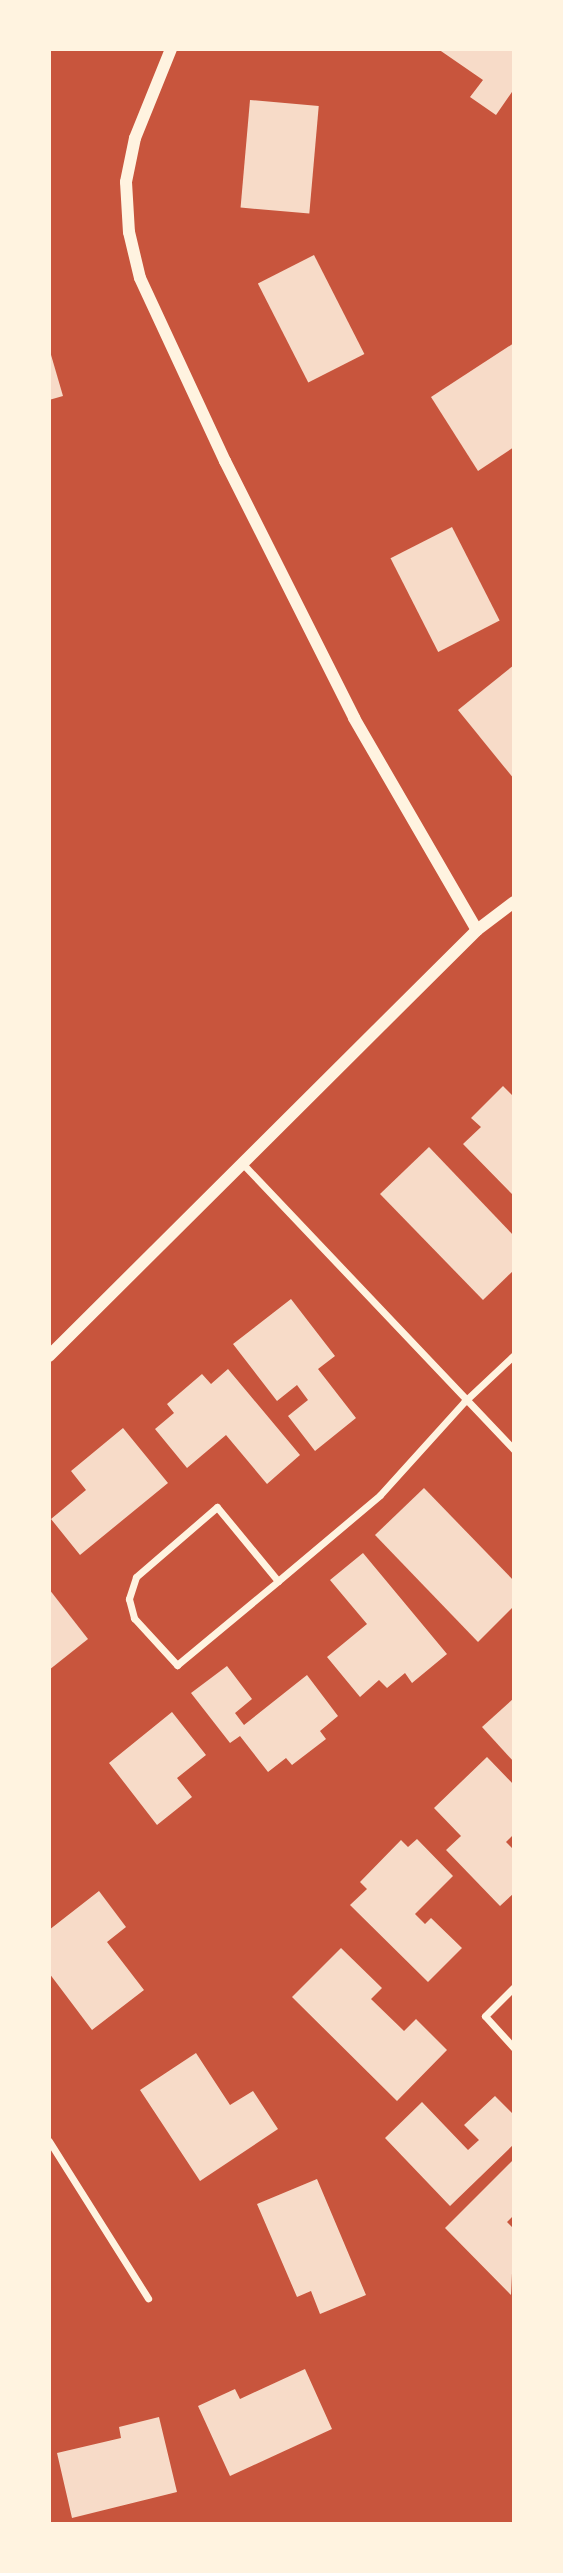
<!DOCTYPE html>
<html>
<head>
<meta charset="utf-8">
<style>
	body { margin:0 }
	#map { position:relative; width:563px; height:2573px; overflow:hidden; background:#c8553d; font-family:"Varela Round",sans-serif }
	div>[style] { position:absolute }
	.building>* { inset:0; background:#f7dbc8; transform-origin:0 0 }
	.minor>* { height:7px; margin:-3.5px; padding:0 3.5px; transform-origin:3.5px; border-radius:3.5px; background:#fff3e0 }
	.tertiary>* { height:12px; margin:-6px; padding:0 6px; transform-origin:6px; border-radius:6px; background:#fff3e0 }
	span { translate:-50% -50%; white-space:nowrap; text-align:center; line-height:1.15; -webkit-text-stroke:7px #fff3e0; paint-order:stroke }
	.frame { position:absolute; inset:0; border:51px solid #fff3e0; pointer-events:none }
</style>
</head>
<body>
<div id="map">
	<div class="building">
		<div style="clip-path:polygon(438px 49px,514px 49px,514px 89px,496px 115px,470px 97px,483px 80px)"></div>
		<div style="left:250px;top:100px;width:69px;height:108px;rotate:5deg"></div>
		<div style="left:314px;top:255px;width:111px;height:63px;rotate:63deg"></div>
		<div style="clip-path:polygon(514px 343px,514px 447px,478px 471px,431px 397px)"></div>
		<div style="clip-path:polygon(49px 348px,63px 396px,49px 400px)"></div>
		<div style="left:452px;top:527px;width:105px;height:69px;rotate:63deg"></div>
		<div style="clip-path:polygon(514px 665px,514px 779px,458px 710px)"></div>
		<div style="clip-path:polygon(503px 1086px,514px 1097px,514px 1196px,463px 1144px,481px 1127px,471px 1118px)"></div>
		<div style="clip-path:polygon(429px 1147px,514px 1236px,514px 1270px,483px 1300px,380px 1194px)"></div>
		<div style="clip-path:polygon(291px 1299px,335px 1356px,318px 1369px,356px 1418px,315px 1451px,288px 1416px,308px 1400px,297px 1385px,277px 1401px,233px 1344px)"></div>
		<div style="clip-path:polygon(228px 1369px,300px 1455px,267px 1484px,226px 1435px,187px 1468px,155px 1429px,174px 1413px,167px 1404px,202px 1374px,211px 1384px)"></div>
		<div style="clip-path:polygon(123px 1428px,168px 1483px,80px 1555px,51px 1519px,86px 1490px,71px 1471px)"></div>
		<div style="clip-path:polygon(424px 1488px,514px 1581px,514px 1606px,478px 1642px,375px 1535px)"></div>
		<div style="clip-path:polygon(363px 1553px,447px 1654px,412px 1683px,405px 1673px,387px 1688px,379px 1680px,360px 1697px,327px 1657px,367px 1624px,330px 1580px)"></div>
		<div style="clip-path:polygon(49px 1589px,88px 1639px,49px 1670px)"></div>
		<div style="clip-path:polygon(227px 1666px,252px 1699px,235px 1713px,244px 1725px,307px 1675px,338px 1716px,320px 1731px,326px 1739px,292px 1765px,286px 1758px,268px 1772px,240px 1736px,230px 1743px,191px 1693px)"></div>
		<div style="clip-path:polygon(514px 1698px,514px 1762px,482px 1727px)"></div>
		<div style="clip-path:polygon(172px 1712px,206px 1755px,177px 1778px,192px 1797px,157px 1825px,109px 1763px)"></div>
		<div style="clip-path:polygon(487px 1757px,514px 1785px,514px 1834px,506px 1842px,514px 1850px,514px 1893px,500px 1906px,446px 1850px,461px 1836px,434px 1808px)"></div>
		<div style="clip-path:polygon(417px 1839px,453px 1876px,415px 1914px,425px 1924px,431px 1918px,462px 1948px,428px 1982px,350px 1905px,367px 1889px,360px 1882px,401px 1840px,408px 1847px)"></div>
		<div style="clip-path:polygon(99px 1891px,126px 1927px,107px 1942px,144px 1990px,92px 2030px,49px 1973px,49px 1930px)"></div>
		<div style="clip-path:polygon(341px 1948px,382px 1988px,371px 1999px,404px 2031px,416px 2019px,447px 2050px,397px 2101px,292px 1997px)"></div>
		<div style="clip-path:polygon(196px 2053px,230px 2105px,253px 2091px,278px 2129px,200px 2181px,140px 2090px)"></div>
		<div style="clip-path:polygon(495px 2096px,514px 2115px,514px 2144px,450px 2206px,385px 2138px,422px 2102px,468px 2150px,479px 2140px,464px 2125px)"></div>
		<div style="clip-path:polygon(514px 2159px,514px 2215px,507px 2222px,514px 2229px,511px 2295px,445px 2228px)"></div>
		<div style="clip-path:polygon(317px 2179px,366px 2295px,320px 2314px,311px 2291px,297px 2297px,257px 2204px)"></div>
		<div style="clip-path:polygon(305px 2369px,332px 2429px,230px 2476px,198px 2406px,235px 2389px,240px 2399px)"></div>
		<div style="clip-path:polygon(159px 2417px,177px 2492px,72px 2518px,57px 2453px,121px 2438px,119px 2427px)"></div>
	</div>
	<div class="minor">
		<div style="left:242px;top:1163px;width:395px;rotate:46.5deg"></div>
		<div style="left:278px;top:1581px;width:96px;rotate:-129.5deg"></div>
		<div style="left:217px;top:1507px;width:107px;rotate:139.2deg"></div>
		<div style="left:136px;top:1577px;width:23px;rotate:108deg"></div>
		<div style="left:129px;top:1599px;width:20px;rotate:75deg"></div>
		<div style="left:134px;top:1618px;width:64px;rotate:47.5deg"></div>
		<div style="left:177px;top:1665px;width:131px;rotate:-39.7deg"></div>
		<div style="left:278px;top:1581px;width:133px;rotate:-40.1deg"></div>
		<div style="left:380px;top:1495px;width:125px;rotate:-47.9deg"></div>
		<div style="left:464px;top:1402px;width:69px;rotate:-43.2deg"></div>
		<div style="left:514px;top:1987px;width:41px;rotate:135deg"></div>
		<div style="left:485px;top:2016px;width:43px;rotate:47.8deg"></div>
		<div style="left:49px;top:2141px;width:186px;rotate:57.8deg"></div>
	</div>
	<div class="tertiary">
		<div style="left:171px;top:49px;width:96px;rotate:112deg"></div>
		<div style="left:135px;top:138px;width:45px;rotate:101.6deg"></div>
		<div style="left:126px;top:182px;width:50px;rotate:86.6deg"></div>
		<div style="left:129px;top:232px;width:47px;rotate:76.6deg"></div>
		<div style="left:140px;top:278px;width:202px;rotate:65.1deg"></div>
		<div style="left:225px;top:461px;width:288px;rotate:63.3deg"></div>
		<div style="left:354px;top:718px;width:245px;rotate:59.9deg"></div>
		<div style="left:49px;top:1356px;width:604px;rotate:-44.87deg"></div>
		<div style="left:477px;top:930px;width:46px;rotate:-37.1deg"></div>
	</div>
	<div class="frame"></div>
</div>
</body>
</html>
